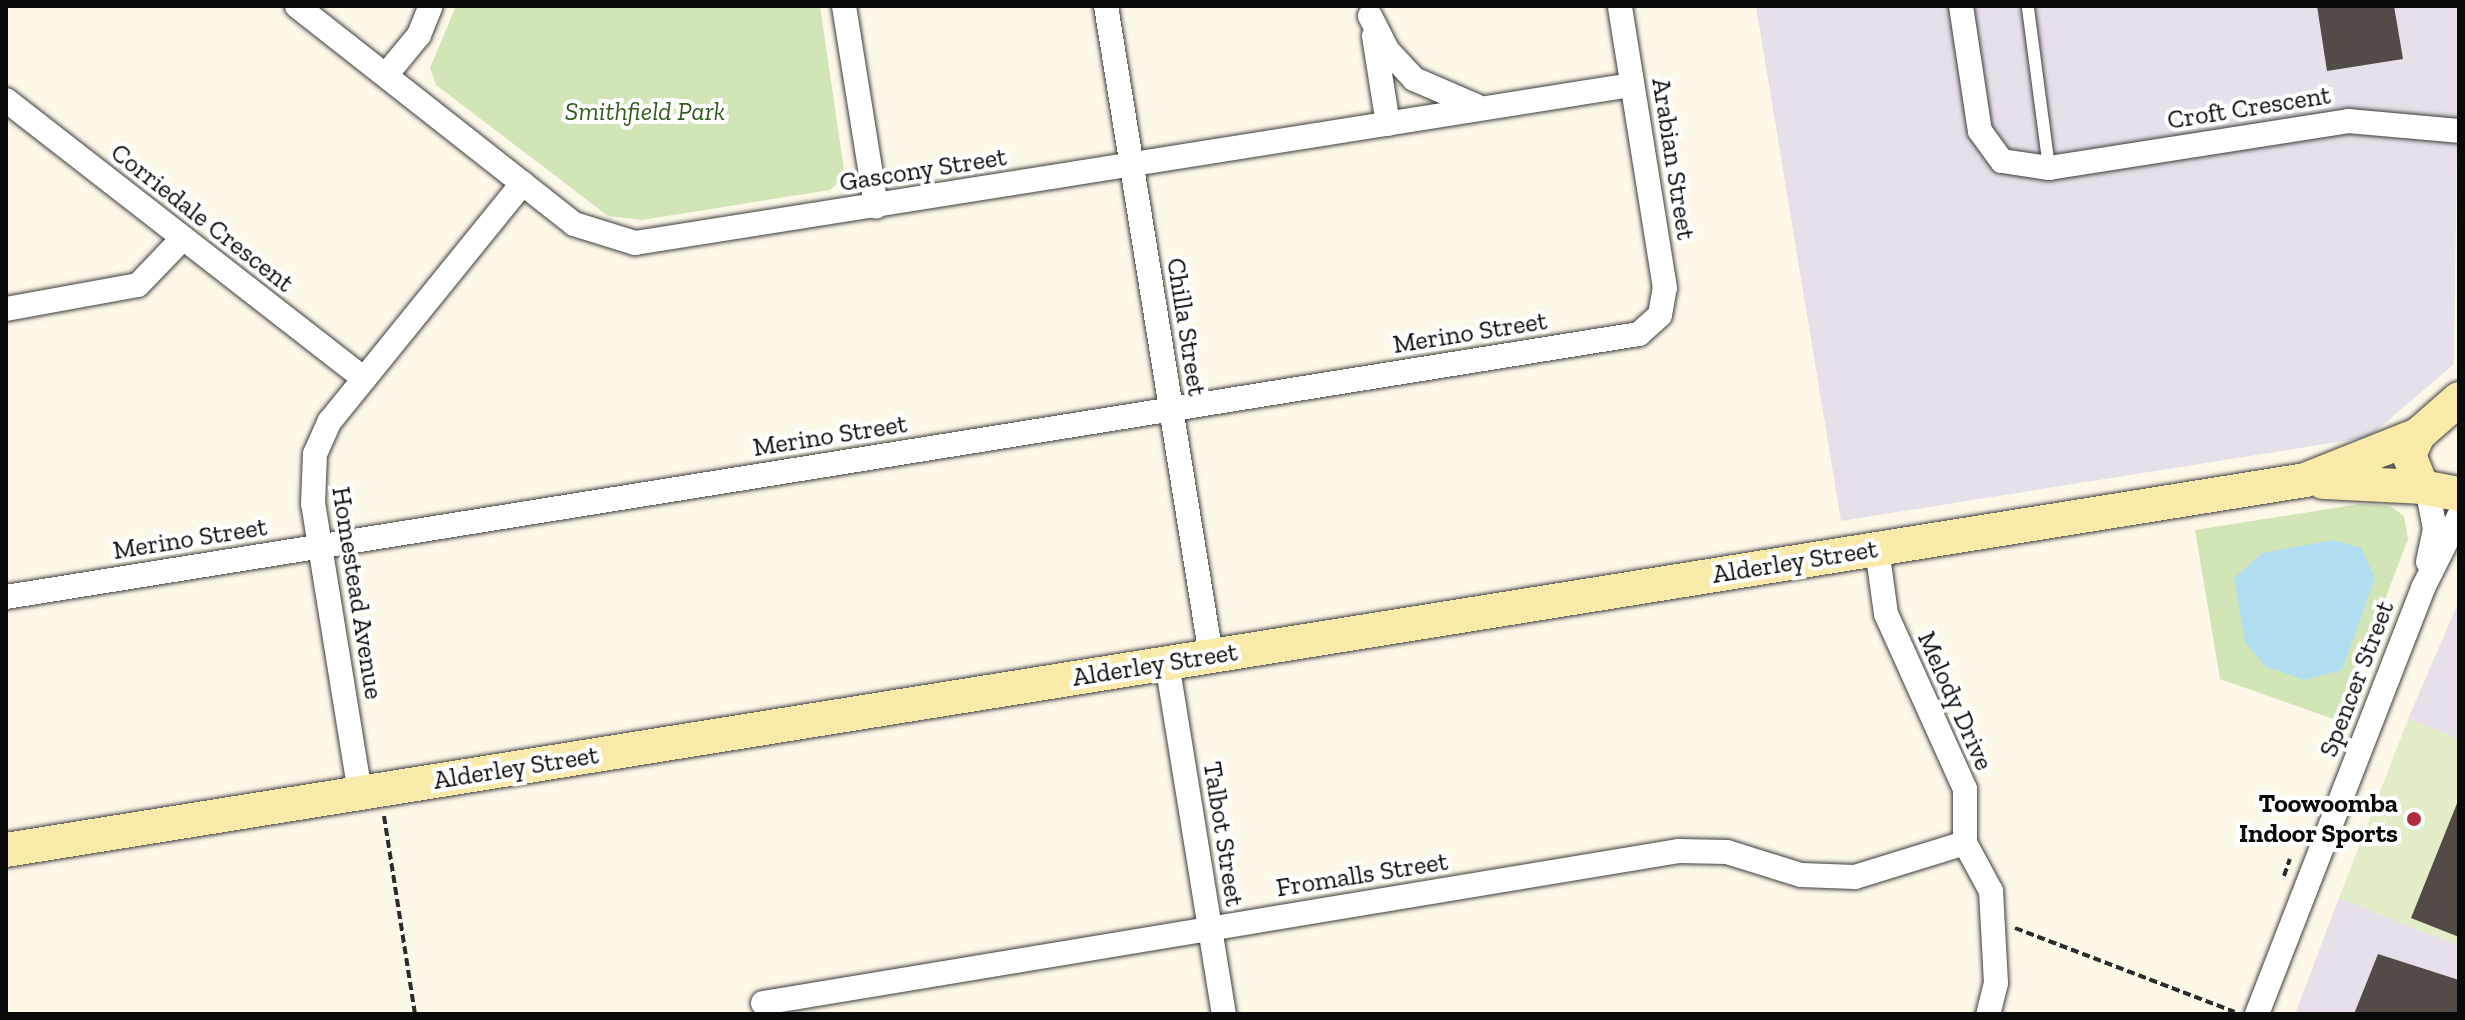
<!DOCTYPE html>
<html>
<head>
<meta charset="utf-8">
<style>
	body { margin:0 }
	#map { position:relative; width:2465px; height:1020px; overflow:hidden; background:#fef8e9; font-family:"Zilla Slab",serif }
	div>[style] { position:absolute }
	.industrial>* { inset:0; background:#e7dfe9 }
	.green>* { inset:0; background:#d2e5b6 }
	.pitch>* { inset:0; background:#e3edc7 }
	.water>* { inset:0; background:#b2def1 }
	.building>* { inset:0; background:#524b48 }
	.path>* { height:4px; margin-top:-2px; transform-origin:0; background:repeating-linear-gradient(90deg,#2c2c2c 0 8px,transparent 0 12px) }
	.roads { filter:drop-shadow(0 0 2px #3d3d3d) drop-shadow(0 0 2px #3d3d3d) }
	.lane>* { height:12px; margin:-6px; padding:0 6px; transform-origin:6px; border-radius:6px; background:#fff }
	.street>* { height:24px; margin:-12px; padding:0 12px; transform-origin:12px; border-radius:12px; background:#fff }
	.secondary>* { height:34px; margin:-17px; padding:0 17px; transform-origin:17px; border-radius:17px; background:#f9eaa9 }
	.dots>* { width:22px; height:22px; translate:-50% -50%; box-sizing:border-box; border:4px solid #fff; border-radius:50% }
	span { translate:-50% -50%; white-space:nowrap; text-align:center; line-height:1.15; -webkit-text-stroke:8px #fff; paint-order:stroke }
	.street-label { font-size:26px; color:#0a0a0a }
	.park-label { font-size:26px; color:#325c20; font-style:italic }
	.poi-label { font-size:26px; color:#0a0a0a; font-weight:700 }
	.right { translate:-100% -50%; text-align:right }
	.frame { position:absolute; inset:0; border:8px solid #0a0a0a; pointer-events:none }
</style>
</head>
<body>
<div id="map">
	<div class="industrial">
		<div style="clip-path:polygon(1756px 6px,2459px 6px,2454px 364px,2369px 437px,1841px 521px)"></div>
		<div style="clip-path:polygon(2459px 601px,2459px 739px,2408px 719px)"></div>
		<div style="clip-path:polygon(2339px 898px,2459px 946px,2459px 1014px,2295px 1014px)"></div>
	</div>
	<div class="green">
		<div style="clip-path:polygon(456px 6px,820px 6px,845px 177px,830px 190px,642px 220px,608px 216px,436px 85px,430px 68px)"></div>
		<div style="clip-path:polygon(2360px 504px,2390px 506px,2404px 516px,2408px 539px,2339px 721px,2220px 679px,2195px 530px)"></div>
	</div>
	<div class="pitch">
		<div style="clip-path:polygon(2408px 719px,2459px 739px,2459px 946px,2339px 898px)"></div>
	</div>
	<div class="water">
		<div style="clip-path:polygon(2333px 540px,2361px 548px,2375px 578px,2342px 670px,2304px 680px,2266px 667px,2245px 643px,2234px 578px,2262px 553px)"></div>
	</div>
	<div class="building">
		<div style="clip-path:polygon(2317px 6px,2394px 6px,2403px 59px,2327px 71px)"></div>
		<div style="clip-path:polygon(2458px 801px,2459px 801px,2459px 937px,2411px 918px)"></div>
		<div style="clip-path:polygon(2378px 954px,2459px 980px,2459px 1014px,2354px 1014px)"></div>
	</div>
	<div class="path">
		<div style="left:384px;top:816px;width:200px;rotate:81.1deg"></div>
		<div style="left:2284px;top:876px;width:18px;rotate:-71deg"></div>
		<div style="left:2015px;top:928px;width:235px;rotate:20.9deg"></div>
	</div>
	<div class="roads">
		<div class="lane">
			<div style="left:2028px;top:8px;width:161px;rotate:82.5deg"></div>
		</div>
		<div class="street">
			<div style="left:297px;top:6px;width:352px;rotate:38.2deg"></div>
			<div style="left:574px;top:224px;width:64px;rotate:17.3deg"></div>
			<div style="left:635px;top:243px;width:1009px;rotate:-9.01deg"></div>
			<div style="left:844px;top:6px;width:203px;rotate:80.9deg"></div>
			<div style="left:1106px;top:6px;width:658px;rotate:80.82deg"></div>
			<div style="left:1961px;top:6px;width:126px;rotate:81.4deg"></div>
			<div style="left:1980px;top:131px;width:37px;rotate:54deg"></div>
			<div style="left:2002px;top:161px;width:48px;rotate:8.5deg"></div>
			<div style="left:2049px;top:168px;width:303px;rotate:-8.9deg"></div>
			<div style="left:2348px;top:121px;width:111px;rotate:5.1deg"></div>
			<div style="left:1370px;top:16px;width:39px;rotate:63deg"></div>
			<div style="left:1388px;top:51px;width:38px;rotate:47deg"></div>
			<div style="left:1414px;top:79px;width:68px;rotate:23.5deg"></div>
			<div style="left:1374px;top:36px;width:89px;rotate:81deg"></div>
			<div style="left:386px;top:75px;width:52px;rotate:-50.5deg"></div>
			<div style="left:419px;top:35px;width:31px;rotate:-68deg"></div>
			<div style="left:6px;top:100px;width:454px;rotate:37.9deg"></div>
			<div style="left:6px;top:309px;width:134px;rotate:-10.3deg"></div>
			<div style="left:138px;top:285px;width:65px;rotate:-46.2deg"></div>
			<div style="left:1877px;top:549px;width:66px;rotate:82.1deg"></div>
			<div style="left:1886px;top:614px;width:192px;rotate:65.7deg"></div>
			<div style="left:1965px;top:789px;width:54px;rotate:90deg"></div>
			<div style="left:1965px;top:843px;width:55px;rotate:61.6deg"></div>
			<div style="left:1991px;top:891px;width:92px;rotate:86.9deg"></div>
			<div style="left:1996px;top:983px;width:32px;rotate:104deg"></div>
			<div style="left:2428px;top:562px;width:34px;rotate:-78deg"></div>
			<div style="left:2435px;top:529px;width:38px;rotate:-101deg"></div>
			<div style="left:6px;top:597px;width:1654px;rotate:-9.15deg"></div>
			<div style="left:1639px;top:334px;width:28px;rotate:-42deg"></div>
			<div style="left:1660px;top:315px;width:27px;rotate:-80deg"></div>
			<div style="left:1665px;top:288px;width:286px;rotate:-99.1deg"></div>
			<div style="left:1167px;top:663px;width:356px;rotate:80.8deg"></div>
			<div style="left:360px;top:793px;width:293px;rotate:-99.2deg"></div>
			<div style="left:313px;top:504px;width:50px;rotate:-87.7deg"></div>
			<div style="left:315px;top:454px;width:36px;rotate:-66deg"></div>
			<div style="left:330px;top:421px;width:306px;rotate:-51deg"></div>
			<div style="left:763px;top:1003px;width:929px;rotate:-9.42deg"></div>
			<div style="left:1679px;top:851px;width:48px;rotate:1.2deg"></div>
			<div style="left:1727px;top:852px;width:77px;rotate:17.3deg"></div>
			<div style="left:1801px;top:875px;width:54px;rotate:2.1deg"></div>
			<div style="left:1855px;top:877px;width:115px;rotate:-17.2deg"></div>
			<div style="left:2257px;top:1014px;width:457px;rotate:-68.7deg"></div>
			<div style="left:2423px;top:588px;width:80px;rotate:-63.4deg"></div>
		</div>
		<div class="secondary">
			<div style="left:2459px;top:399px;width:55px;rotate:138.7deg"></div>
			<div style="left:2418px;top:435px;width:22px;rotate:114deg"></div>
			<div style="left:2409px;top:455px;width:35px;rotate:68deg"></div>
			<div style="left:2422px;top:487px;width:38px;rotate:11deg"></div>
			<div style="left:2323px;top:482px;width:99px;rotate:2.9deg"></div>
			<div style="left:6px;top:850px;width:2329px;rotate:-9.14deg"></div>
			<div style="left:2305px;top:480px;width:122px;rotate:-21.7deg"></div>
		</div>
	</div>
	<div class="dots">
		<div style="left:2414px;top:819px;background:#b02d3e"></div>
	</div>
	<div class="street-label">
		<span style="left:2249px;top:108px;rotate:-9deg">Croft Crescent</span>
		<span style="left:1673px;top:159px;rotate:81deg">Arabian Street</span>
		<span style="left:923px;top:170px;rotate:-9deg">Gascony Street</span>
		<span style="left:202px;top:218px;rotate:38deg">Corriedale Crescent</span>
		<span style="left:1186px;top:327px;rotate:81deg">Chilla Street</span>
		<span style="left:1470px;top:333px;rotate:-9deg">Merino Street</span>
		<span style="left:830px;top:436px;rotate:-9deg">Merino Street</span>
		<span style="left:190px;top:539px;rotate:-9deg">Merino Street</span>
		<span style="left:1795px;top:562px;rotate:-9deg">Alderley Street</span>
		<span style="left:357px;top:593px;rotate:81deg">Homestead Avenue</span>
		<span style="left:1155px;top:665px;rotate:-9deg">Alderley Street</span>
		<span style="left:2357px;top:679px;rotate:-69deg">Spencer Street</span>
		<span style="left:1955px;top:701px;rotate:66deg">Melody Drive</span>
		<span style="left:516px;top:768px;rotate:-9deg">Alderley Street</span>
		<span style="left:1223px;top:834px;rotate:81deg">Talbot Street</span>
		<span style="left:1362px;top:875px;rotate:-9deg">Fromalls Street</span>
	</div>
	<div class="park-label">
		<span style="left:645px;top:112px">Smithfield Park</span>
	</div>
	<div class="poi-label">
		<span class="right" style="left:2398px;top:819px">Toowoomba<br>Indoor Sports</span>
	</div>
	<div class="frame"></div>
</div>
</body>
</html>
